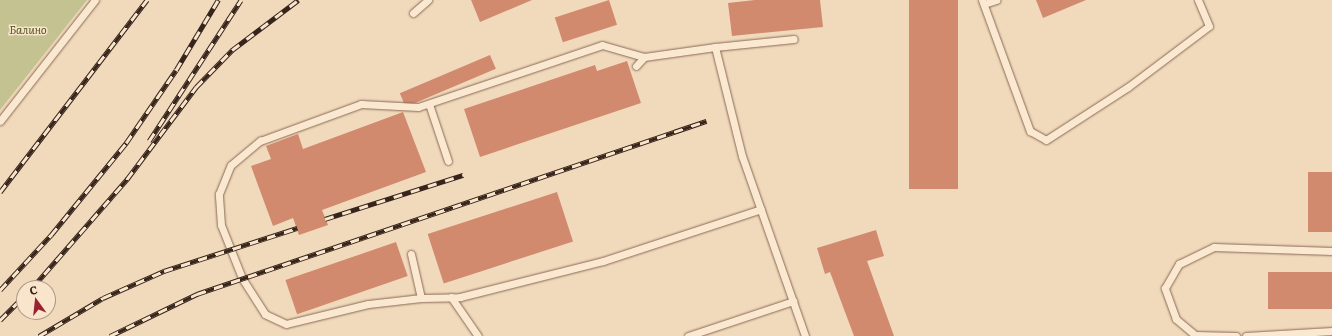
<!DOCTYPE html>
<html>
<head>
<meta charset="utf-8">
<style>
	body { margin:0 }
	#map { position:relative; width:1332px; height:336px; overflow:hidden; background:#f1dabc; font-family:Literata,serif }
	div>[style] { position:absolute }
	.cemetery>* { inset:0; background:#c3c290 }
	.building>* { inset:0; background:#d28a6f; transform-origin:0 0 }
	.roads { filter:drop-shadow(0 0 1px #896955) drop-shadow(0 0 1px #896955) }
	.lane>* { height:7px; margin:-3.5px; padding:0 3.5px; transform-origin:3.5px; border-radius:3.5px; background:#fbe8d0 }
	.rail>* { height:4.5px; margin-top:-2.25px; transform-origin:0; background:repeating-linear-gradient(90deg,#f8e5cc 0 9px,#37241b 0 18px); box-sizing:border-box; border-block:1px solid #37241b }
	span { translate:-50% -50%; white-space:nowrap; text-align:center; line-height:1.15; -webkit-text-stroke:3px #f8e5cc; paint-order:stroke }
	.park-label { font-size:11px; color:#505520; font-style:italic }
	.north { position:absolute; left:16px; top:280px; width:40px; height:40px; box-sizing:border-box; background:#f8e5cc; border:1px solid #ab9885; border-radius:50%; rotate:345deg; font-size:11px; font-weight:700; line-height:16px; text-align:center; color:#37241b }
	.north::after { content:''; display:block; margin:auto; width:14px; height:18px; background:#9c2133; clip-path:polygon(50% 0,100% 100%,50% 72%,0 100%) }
</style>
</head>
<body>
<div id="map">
	<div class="cemetery">
		<div style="clip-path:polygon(0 0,87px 0,0 110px)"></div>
	</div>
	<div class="building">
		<div style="clip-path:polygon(471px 0,532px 0,480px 22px)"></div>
		<div style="left:609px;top:0;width:26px;height:57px;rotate:72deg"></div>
		<div style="clip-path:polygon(755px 0,820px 0,823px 27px,732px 36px,728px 3px)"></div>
		<div style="left:909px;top:0;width:49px;height:189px"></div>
		<div style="clip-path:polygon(1036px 0,1086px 0,1043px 18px)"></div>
		<div style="left:490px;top:55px;width:15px;height:98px;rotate:67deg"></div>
		<div style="clip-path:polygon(627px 61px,641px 103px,480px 157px,464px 109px,595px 65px,597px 71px)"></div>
		<div style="clip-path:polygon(403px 112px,426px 172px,322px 210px,328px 225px,299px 235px,293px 218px,273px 226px,251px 166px,271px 159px,266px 146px,298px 134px,303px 149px)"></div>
		<div style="left:1332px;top:172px;width:60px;height:24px;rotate:90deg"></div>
		<div style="left:557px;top:192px;width:52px;height:136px;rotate:72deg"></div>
		<div style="clip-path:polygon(876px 230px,884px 256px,867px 261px,894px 336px,854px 336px,830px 272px,825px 274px,817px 248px)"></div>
		<div style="left:396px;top:242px;width:36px;height:117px;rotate:71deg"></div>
		<div style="left:1268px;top:272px;width:64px;height:37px"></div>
	</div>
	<div class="roads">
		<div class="lane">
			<div style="left:982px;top:0;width:140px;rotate:69.9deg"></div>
			<div style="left:1030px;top:131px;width:18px;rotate:29deg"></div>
			<div style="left:1046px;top:140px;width:98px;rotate:-32.9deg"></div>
			<div style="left:1128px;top:87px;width:101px;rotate:-37deg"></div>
			<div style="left:1209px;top:26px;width:28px;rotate:-113deg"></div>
			<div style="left:984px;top:4px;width:13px;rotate:-18deg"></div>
			<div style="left:413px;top:13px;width:20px;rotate:-41deg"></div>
			<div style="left:715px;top:47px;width:79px;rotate:-5.8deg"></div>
			<div style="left:636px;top:66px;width:12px;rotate:-48deg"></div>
			<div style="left:644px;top:57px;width:72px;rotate:-8deg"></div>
			<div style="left:715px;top:47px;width:112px;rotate:76.1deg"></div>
			<div style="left:742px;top:156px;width:191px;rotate:70.7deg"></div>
			<div style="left:429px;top:104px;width:60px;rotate:71.6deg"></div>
			<div style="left:0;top:121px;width:154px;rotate:-51.9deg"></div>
			<div style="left:411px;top:254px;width:45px;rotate:77.2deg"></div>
			<div style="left:421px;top:298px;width:39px;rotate:-1deg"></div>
			<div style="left:460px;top:297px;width:147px;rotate:-14.1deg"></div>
			<div style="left:603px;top:261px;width:166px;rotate:-18.2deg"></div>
			<div style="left:451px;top:297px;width:47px;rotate:55.3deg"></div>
			<div style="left:421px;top:298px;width:53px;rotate:173.5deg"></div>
			<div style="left:368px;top:304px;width:84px;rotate:166.3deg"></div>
			<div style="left:286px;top:324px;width:23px;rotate:-155deg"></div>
			<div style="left:265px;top:314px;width:43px;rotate:-122.6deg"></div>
			<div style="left:242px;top:278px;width:57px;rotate:-111.6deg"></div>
			<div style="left:221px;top:225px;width:31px;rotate:-94deg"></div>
			<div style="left:219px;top:194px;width:31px;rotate:-68deg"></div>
			<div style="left:231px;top:165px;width:38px;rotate:-40deg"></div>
			<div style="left:260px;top:141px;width:108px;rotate:-20.1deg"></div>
			<div style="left:361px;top:104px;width:57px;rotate:3deg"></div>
			<div style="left:418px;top:107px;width:194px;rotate:-18.6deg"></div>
			<div style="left:602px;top:45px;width:44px;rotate:15.9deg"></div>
			<div style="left:688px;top:336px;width:111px;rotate:-18.4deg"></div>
			<div style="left:1236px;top:336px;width:41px;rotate:-178.6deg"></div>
			<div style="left:1195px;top:335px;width:25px;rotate:-140deg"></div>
			<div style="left:1176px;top:319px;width:33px;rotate:-110deg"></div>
			<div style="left:1165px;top:288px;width:28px;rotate:-60deg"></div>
			<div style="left:1179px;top:264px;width:39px;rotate:-26deg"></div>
			<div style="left:1214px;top:247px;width:118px;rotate:1.9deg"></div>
			<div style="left:1246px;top:336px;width:86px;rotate:-3.3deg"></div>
		</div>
	</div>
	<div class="rail">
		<div style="left:149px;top:141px;width:168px;rotate:-56.9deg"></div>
		<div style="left:0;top:192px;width:242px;rotate:-52.6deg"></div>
		<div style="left:325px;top:219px;width:145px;rotate:-17.7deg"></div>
		<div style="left:32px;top:288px;width:145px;rotate:-48.9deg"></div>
		<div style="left:127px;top:179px;width:115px;rotate:-53.1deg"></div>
		<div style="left:196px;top:87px;width:52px;rotate:-45.8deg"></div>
		<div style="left:232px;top:50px;width:83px;rotate:-37.1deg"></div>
		<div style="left:0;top:290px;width:75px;rotate:-47.2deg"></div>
		<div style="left:51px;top:235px;width:119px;rotate:-50.8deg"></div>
		<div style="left:126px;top:143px;width:88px;rotate:-55.6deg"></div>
		<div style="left:176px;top:70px;width:82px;rotate:-59deg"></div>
		<div style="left:0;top:320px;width:34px;rotate:-45deg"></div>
		<div style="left:39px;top:336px;width:74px;rotate:-30.7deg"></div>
		<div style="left:103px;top:298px;width:67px;rotate:-23.9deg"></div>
		<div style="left:164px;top:271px;width:140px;rotate:-17.9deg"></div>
		<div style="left:110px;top:336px;width:97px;rotate:-25.8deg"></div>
		<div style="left:197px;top:294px;width:538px;rotate:-18.77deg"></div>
	</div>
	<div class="park-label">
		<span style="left:28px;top:29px">Балино</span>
	</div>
	<div class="north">С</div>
</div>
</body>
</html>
